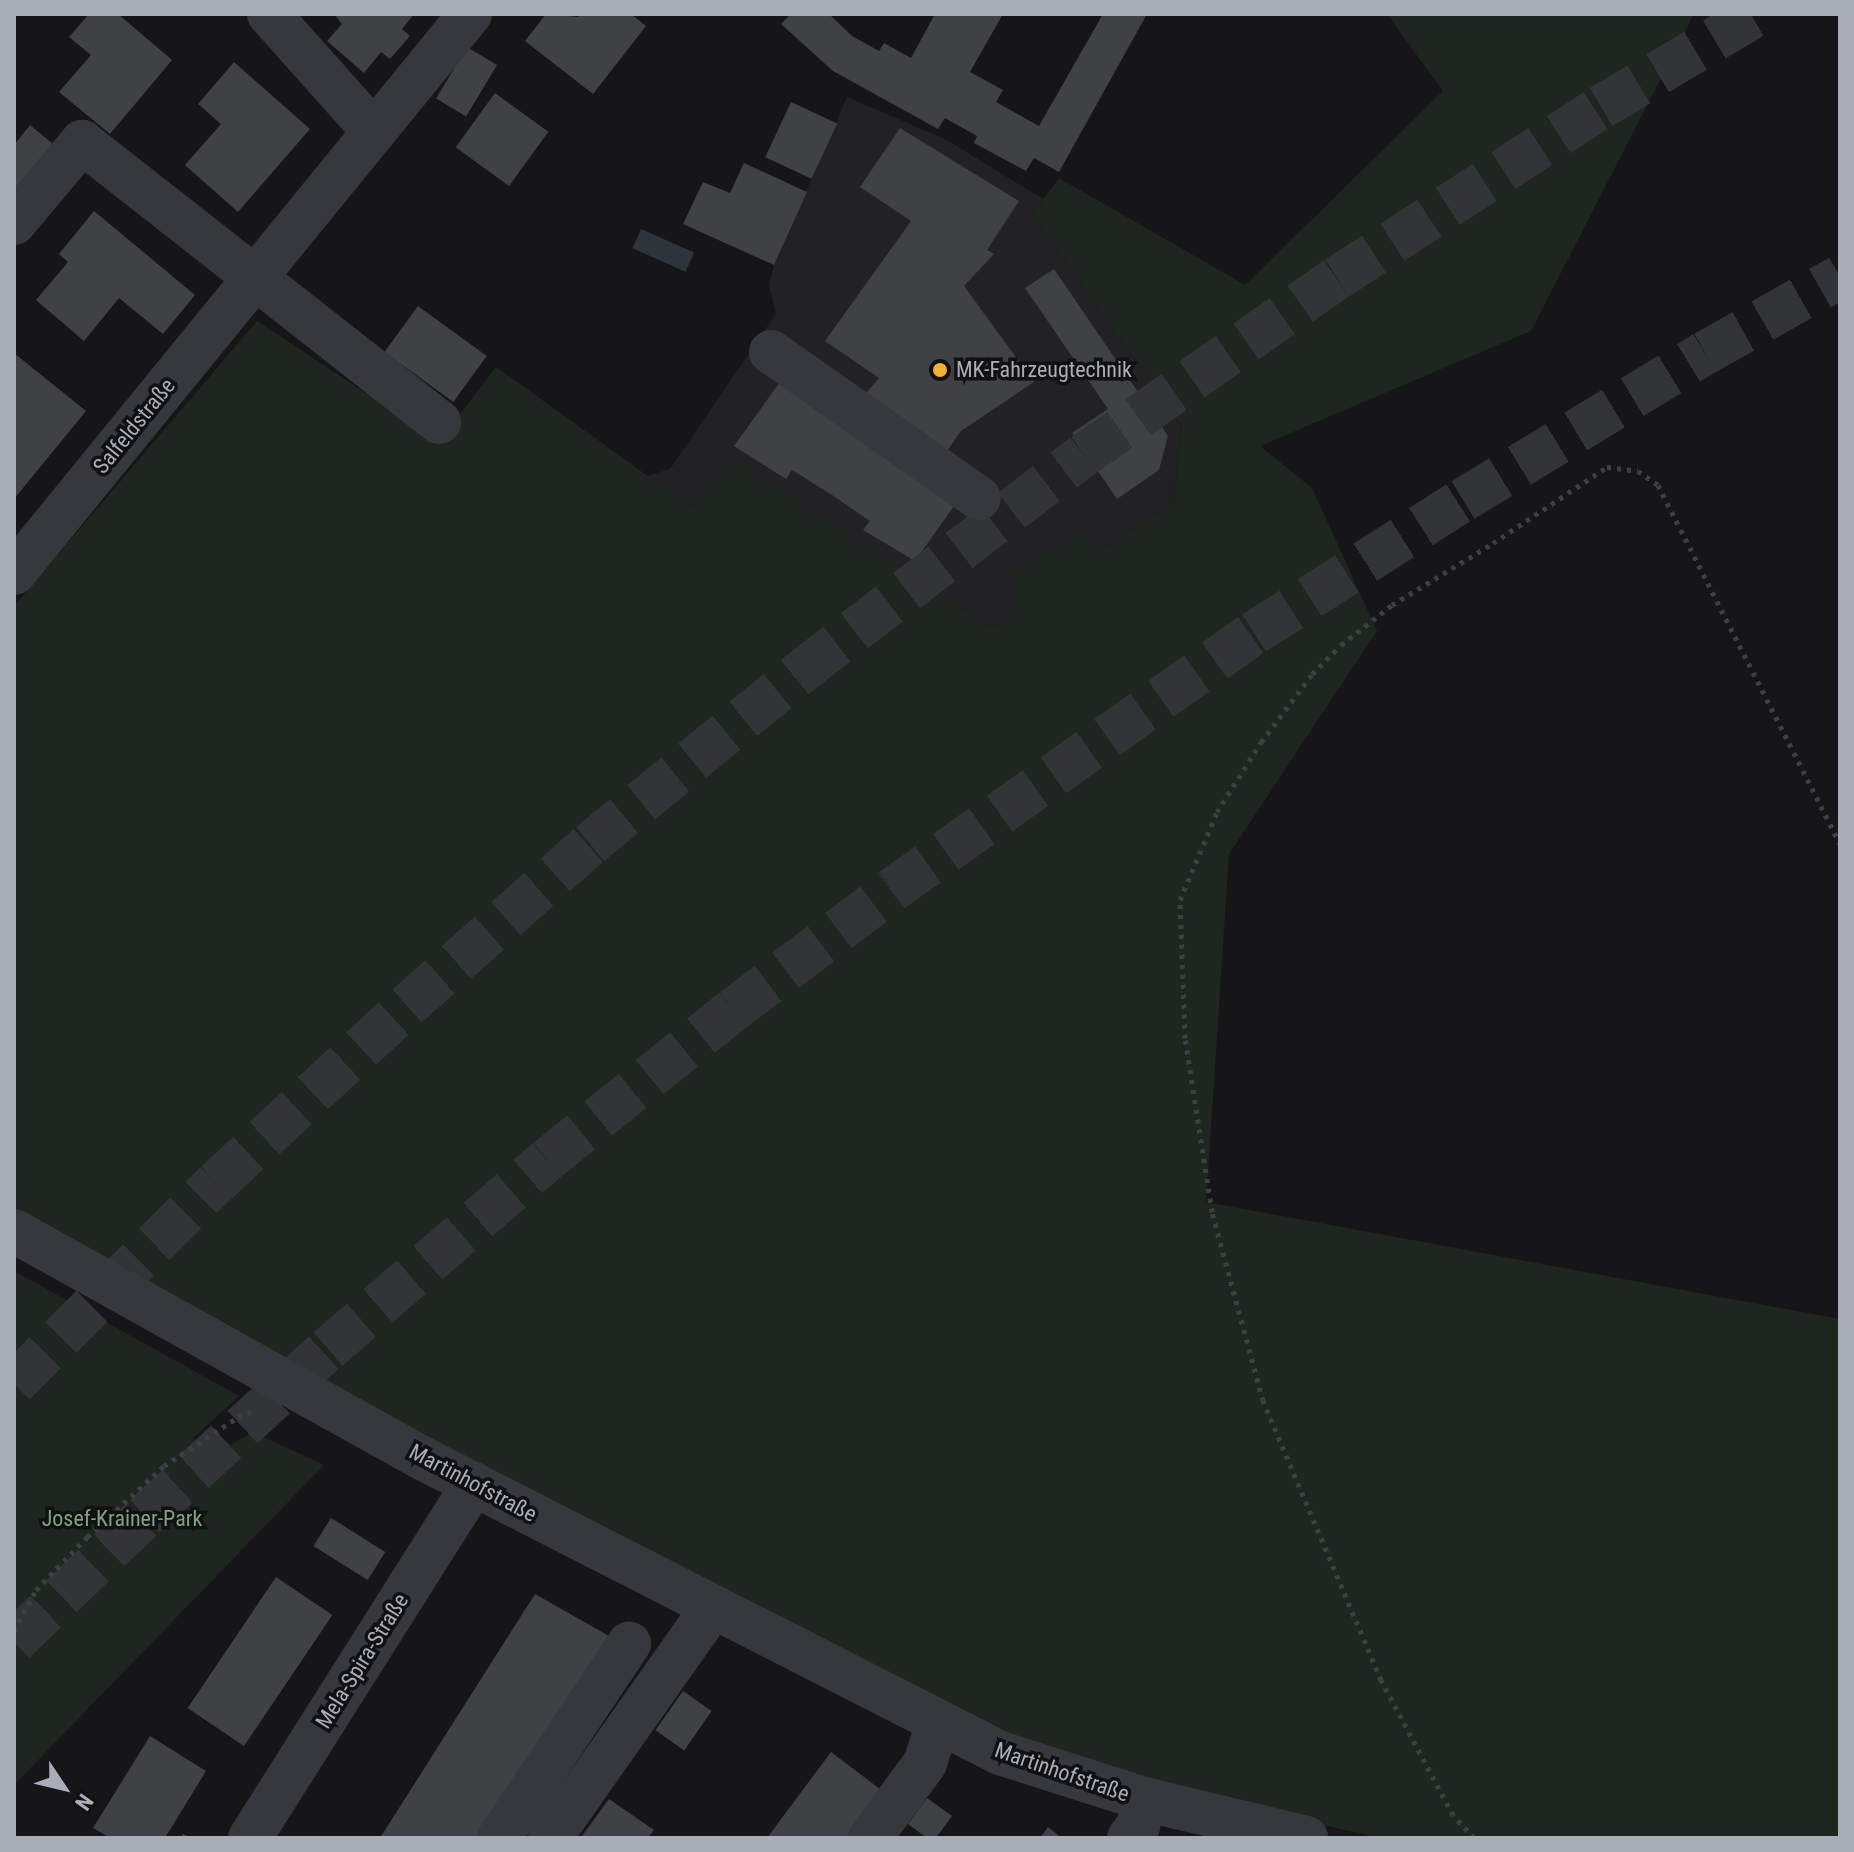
<!DOCTYPE html>
<html>
<head>
<meta charset="utf-8">
<style>
	body { margin:0 }
	#map { position:relative; width:1854px; height:1852px; overflow:hidden; background:#161618; font-family:"Roboto Condensed",sans-serif }
	div>[style] { position:absolute }
	.built>* { inset:0; background:#222225 }
	.green>* { inset:0; background:#1e261f }
	.water>* { inset:0; background:#2c353c; transform-origin:0 0 }
	.building>* { inset:0; background:#404145; transform-origin:0 0 }
	.highway-tunnel>* { height:44px; margin-top:-22px; transform-origin:0; background:repeating-linear-gradient(90deg,#333438 0 44px,transparent 0 66px) }
	.path>* { height:5px; margin-top:-2.5px; transform-origin:0; background:repeating-linear-gradient(90deg,#3d3f44 0 4px,transparent 0 10px) }
	.minor>* { height:44px; margin:-22px; padding:0 22px; transform-origin:22px; border-radius:22px; background:#37383d }
	.dots>* { width:22px; height:22px; translate:-50% -50%; box-sizing:border-box; border:4px solid #111113; border-radius:50% }
	span { translate:-50% -50%; white-space:nowrap; text-align:center; line-height:1.15; -webkit-text-stroke:7px #111113; paint-order:stroke }
	.poi-label { font-size:22px; color:#a8adb8 }
	.left { translate:0 -50%; text-align:left }
	.street-label { font-size:22px; color:#a8adb8 }
	.park-label { font-size:22px; color:#7fa381 }
	.frame { position:absolute; inset:0; border:16px solid #a8adb8; pointer-events:none }
	.north { position:absolute; left:24px; top:1748px; width:80px; height:80px; -webkit-text-stroke:6px #111113; paint-order:stroke; rotate:125deg; font-size:22px; font-weight:700; line-height:32px; text-align:center; color:#a8adb8 }
	.north::after { content:''; display:block; margin:auto; width:28px; height:36px; background:#a8adb8; clip-path:polygon(50% 0,100% 100%,50% 72%,0 100%) }
</style>
</head>
<body>
<div id="map">
	<div class="built">
		<div style="clip-path:polygon(847px 97px,947px 140px,1043px 199px,1032px 214px,1182px 426px,1174px 502px,1099px 553px,1011px 573px,1023px 612px,991px 628px,736px 462px,691px 507px,647px 476px,670px 469px,776px 314px,769px 284px,774px 265px)"></div>
	</div>
	<div class="green">
		<div style="clip-path:polygon(1387px 14px,1694px 14px,1531px 331px,1260px 446px,1312px 488px,1377px 631px,1229px 854px,1206px 1202px,1840px 1319px,1840px 1838px,1380px 1838px,1140px 1783px,997px 1735px,412px 1430px,14px 1212px,14px 606px,257px 321px,439px 442px,496px 367px,691px 507px,735px 461px,991px 628px,1022px 612px,1011px 573px,1085px 533px,1099px 553px,1174px 502px,1182px 426px,1032px 214px,1059px 178px,1245px 285px,1443px 91px)"></div>
		<div style="clip-path:polygon(14px 1271px,239px 1396px,192px 1439px,228px 1446px,253px 1432px,324px 1465px,14px 1785px)"></div>
	</div>
	<div class="water">
		<div style="left:641px;top:229px;width:58px;height:21px;rotate:24deg"></div>
	</div>
	<div class="building">
		<div style="clip-path:polygon(89px 14px,118px 14px,172px 60px,110px 134px,59px 92px,91px 55px,69px 37px)"></div>
		<div style="clip-path:polygon(334px 14px,414px 14px,402px 29px,410px 36px,390px 59px,381px 52px,364px 73px,327px 41px,342px 24px)"></div>
		<div style="clip-path:polygon(546px 14px,578px 17px,581px 14px,631px 14px,646px 26px,593px 94px,525px 41px)"></div>
		<div style="clip-path:polygon(791px 14px,829px 14px,852px 36px,879px 51px,884px 43px,911px 58px,935px 14px,1003px 14px,970px 72px,1003px 90px,996px 102px,1039px 126px,1103px 14px,1147px 14px,1059px 172px,1034px 158px,1026px 171px,974px 143px,977px 136px,945px 118px,938px 129px,833px 71px,781px 24px)"></div>
		<div style="left:467px;top:47px;width:35px;height:60px;rotate:31deg"></div>
		<div style="clip-path:polygon(234px 62px,310px 129px,238px 212px,185px 165px,221px 124px,198px 104px)"></div>
		<div style="left:495px;top:93px;width:66px;height:67px;rotate:36deg"></div>
		<div style="left:791px;top:102px;width:51px;height:61px;rotate:25deg"></div>
		<div style="clip-path:polygon(30px 125px,59px 149px,14px 206px,14px 145px)"></div>
		<div style="clip-path:polygon(900px 128px,1019px 201px,987px 250px,994px 254px,964px 286px,1034px 382px,961px 431px,947px 451px,864px 396px,879px 378px,825px 341px,911px 221px,860px 187px)"></div>
		<div style="clip-path:polygon(744px 163px,807px 192px,774px 265px,683px 224px,703px 182px,730px 193px)"></div>
		<div style="clip-path:polygon(94px 211px,195px 295px,163px 334px,119px 298px,84px 341px,36px 300px,68px 262px,59px 254px)"></div>
		<div style="clip-path:polygon(1054px 269px,1168px 436px,1159px 470px,1117px 499px,1072px 433px,1108px 409px,1025px 288px)"></div>
		<div style="left:418px;top:306px;width:85px;height:57px;rotate:36deg"></div>
		<div style="clip-path:polygon(14px 353px,86px 411px,14px 499px)"></div>
		<div style="clip-path:polygon(785px 375px,959px 499px,915px 561px,863px 530px,870px 521px,832px 495px,792px 470px,786px 479px,734px 446px)"></div>
		<div style="left:331px;top:1518px;width:64px;height:33px;rotate:32deg"></div>
		<div style="left:276px;top:1577px;width:68px;height:158px;rotate:34deg"></div>
		<div style="clip-path:polygon(535px 1594px,609px 1636px,481px 1838px,380px 1838px)"></div>
		<div style="left:683px;top:1691px;width:35px;height:48px;rotate:35deg"></div>
		<div style="clip-path:polygon(150px 1736px,206px 1771px,165px 1838px,110px 1838px,93px 1828px)"></div>
		<div style="clip-path:polygon(831px 1752px,884px 1792px,850px 1838px,767px 1838px)"></div>
		<div style="clip-path:polygon(927px 1798px,952px 1816px,936px 1838px,927px 1838px,908px 1824px)"></div>
		<div style="clip-path:polygon(609px 1799px,654px 1830px,648px 1838px,582px 1836px)"></div>
		<div style="clip-path:polygon(1048px 1827px,1062px 1838px,1040px 1838px)"></div>
	</div>
	<div class="highway-tunnel">
		<div style="left:14px;top:1384px;width:285px;rotate:-44.9deg"></div>
		<div style="left:216px;top:1183px;width:260px;rotate:-42.8deg"></div>
		<div style="left:407px;top:1006px;width:244px;rotate:-41.5deg"></div>
		<div style="left:590px;top:844px;width:274px;rotate:-39.2deg"></div>
		<div style="left:802px;top:671px;width:355px;rotate:-37.5deg"></div>
		<div style="left:1084px;top:455px;width:309px;rotate:-35deg"></div>
		<div style="left:1337px;top:278px;width:315px;rotate:-32.9deg"></div>
		<div style="left:1601px;top:107px;width:182px;rotate:-30.8deg"></div>
		<div style="left:14px;top:1642px;width:182px;rotate:-43.9deg"></div>
		<div style="left:145px;top:1516px;width:248px;rotate:-42.4deg"></div>
		<div style="left:328px;top:1349px;width:289px;rotate:-40.8deg"></div>
		<div style="left:547px;top:1160px;width:239px;rotate:-38.9deg"></div>
		<div style="left:733px;top:1010px;width:199px;rotate:-37deg"></div>
		<div style="left:892px;top:890px;width:444px;rotate:-35.4deg"></div>
		<div style="left:1254px;top:633px;width:248px;rotate:-32.5deg"></div>
		<div style="left:1463px;top:500px;width:283px;rotate:-31.3deg"></div>
		<div style="left:1705px;top:353px;width:155px;rotate:-29.4deg"></div>
	</div>
	<div class="path">
		<div style="left:14px;top:1631px;width:47px;rotate:-61.8deg"></div>
		<div style="left:36px;top:1590px;width:74px;rotate:-46.1deg"></div>
		<div style="left:87px;top:1537px;width:105px;rotate:-42.7deg"></div>
		<div style="left:164px;top:1466px;width:89px;rotate:-33.5deg"></div>
		<div style="left:238px;top:1417px;width:17px;rotate:-21deg"></div>
		<div style="left:183px;top:1838px;width:9px;rotate:-58deg"></div>
		<div style="left:1474px;top:1838px;width:31px;rotate:-132deg"></div>
		<div style="left:1453px;top:1815px;width:153px;rotate:-118.1deg"></div>
		<div style="left:1381px;top:1680px;width:303px;rotate:-112.9deg"></div>
		<div style="left:1263px;top:1401px;width:196px;rotate:-105.1deg"></div>
		<div style="left:1212px;top:1212px;width:176px;rotate:-98.8deg"></div>
		<div style="left:1185px;top:1038px;width:138px;rotate:-92.1deg"></div>
		<div style="left:1180px;top:900px;width:95px;rotate:-67.2deg"></div>
		<div style="left:1217px;top:812px;width:83px;rotate:-57.8deg"></div>
		<div style="left:1261px;top:742px;width:85px;rotate:-53.1deg"></div>
		<div style="left:1312px;top:674px;width:41px;rotate:-45deg"></div>
		<div style="left:1341px;top:645px;width:65px;rotate:-38.1deg"></div>
		<div style="left:1392px;top:605px;width:119px;rotate:-31.5deg"></div>
		<div style="left:1493px;top:543px;width:137px;rotate:-33.7deg"></div>
		<div style="left:1607px;top:467px;width:31px;rotate:7deg"></div>
		<div style="left:1638px;top:471px;width:24px;rotate:35deg"></div>
		<div style="left:1658px;top:485px;width:402px;rotate:63.1deg"></div>
	</div>
	<div class="minor">
		<div style="left:269px;top:14px;width:158px;rotate:48.3deg"></div>
		<div style="left:14px;top:223px;width:106px;rotate:-50deg"></div>
		<div style="left:82px;top:142px;width:454px;rotate:38.1deg"></div>
		<div style="left:771px;top:352px;width:254px;rotate:35.1deg"></div>
		<div style="left:14px;top:573px;width:721px;rotate:-50.79deg"></div>
		<div style="left:14px;top:1231px;width:465px;rotate:29.1deg"></div>
		<div style="left:420px;top:1457px;width:651px;rotate:27.04deg"></div>
		<div style="left:1000px;top:1753px;width:151px;rotate:17.7deg"></div>
		<div style="left:1144px;top:1799px;width:167px;rotate:13.5deg"></div>
		<div style="left:250px;top:1838px;width:419px;rotate:-57.7deg"></div>
		<div style="left:499px;top:1838px;width:234px;rotate:-56.2deg"></div>
		<div style="left:550px;top:1838px;width:258px;rotate:-54.8deg"></div>
		<div style="left:699px;top:1627px;width:24px;rotate:-62deg"></div>
		<div style="left:870px;top:1838px;width:93px;rotate:-53.7deg"></div>
		<div style="left:925px;top:1763px;width:42px;rotate:-72deg"></div>
		<div style="left:1129px;top:1838px;width:15px;rotate:-53deg"></div>
		<div style="left:1138px;top:1826px;width:28px;rotate:-77deg"></div>
	</div>
	<div class="dots">
		<div style="left:940px;top:370px;background:#f2b134"></div>
	</div>
	<div class="poi-label">
		<span class="left" style="left:956px;top:370px">MK-Fahrzeugtechnik</span>
	</div>
	<div class="street-label">
		<span style="left:134px;top:426px;rotate:-51deg">Salfeldstraße</span>
		<span style="left:473px;top:1483px;rotate:28deg">Martinhofstraße</span>
		<span style="left:362px;top:1661px;rotate:-58deg">Mela-Spira-Straße</span>
		<span style="left:1062px;top:1772px;rotate:19deg">Martinhofstraße</span>
	</div>
	<div class="park-label">
		<span style="left:122px;top:1519px">Josef-Krainer-Park</span>
	</div>
	<div class="frame"></div>
	<div class="north">N</div>
</div>
</body>
</html>
